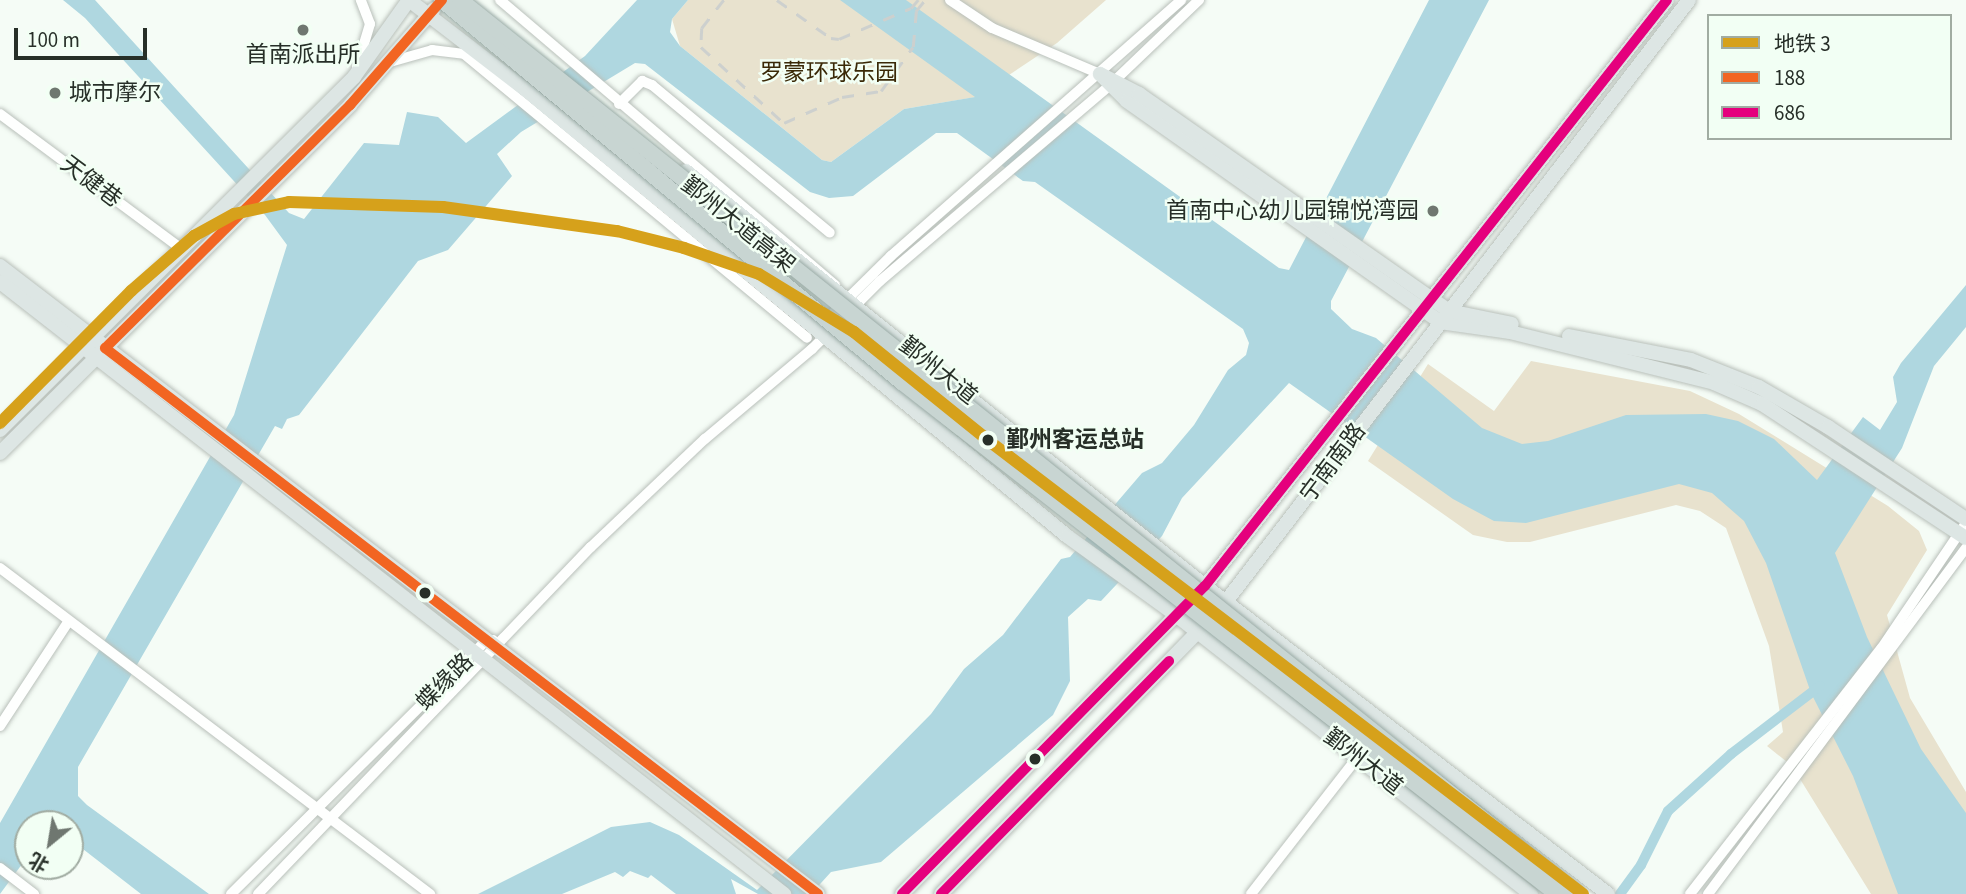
<!DOCTYPE html>
<html>
<head>
<meta charset="utf-8">
<style>
	body { margin:0 }
	#map { position:relative; width:1966px; height:894px; overflow:hidden; background:#f5fcf6; font-family:"Source Sans 3","Noto Sans SC",sans-serif }
	div>[style] { position:absolute }
	.green>* { inset:0; background:#e8e2ce }
	.water>* { inset:0; background:#afd7e0 }
	.canal>* { height:10px; margin:-5px; padding:0 5px; transform-origin:5px; border-radius:5px; background:#afd7e0 }
	.roads { filter:drop-shadow(0 0 2px #b9c0ba) drop-shadow(0 0 2px #b9c0ba) }
	.minor>* { height:10px; margin:-5px; padding:0 5px; transform-origin:5px; border-radius:5px; background:#fefffe }
	.major>* { height:14px; margin:-7px; padding:0 7px; transform-origin:7px; border-radius:7px; background:#dde6e4 }
	.rail>* { height:2.5px; margin-top:-1.25px; transform-origin:0; background:repeating-linear-gradient(90deg,#cdd0ce 0 12px,transparent 0 24px) }
	.bridges { filter:drop-shadow(0 0 2px #99aaa5) drop-shadow(0 0 2px #99aaa5) }
	.highway-bridge>* { height:16px; margin:-8px; padding:0 8px; transform-origin:8px; border-radius:8px; background:#c8d5d2 }
	.bus-1>* { height:10px; margin:-5px; padding:0 5px; transform-origin:5px; border-radius:5px; background:#f26522 }
	.bus-2>* { height:10px; margin:-5px; padding:0 5px; transform-origin:5px; border-radius:5px; background:#e5007d }
	.metro-1>* { height:12px; margin:-6px; padding:0 6px; transform-origin:6px; border-radius:6px; background:#d6a11b }
	.dots>* { width:19px; height:19px; translate:-50% -50%; box-sizing:border-box; border:4px solid #f2fff4; border-radius:50% }
	span { translate:-50% -50%; white-space:nowrap; text-align:center; line-height:1.15; -webkit-text-stroke:5px #f2fff4; paint-order:stroke }
	.poi-label { font-size:23px; color:#272f28 }
	.left { translate:0 -50%; text-align:left }
	.right { translate:-100% -50%; text-align:right }
	.park-label { font-size:23px; color:#3a2907 }
	.street-label { font-size:23px; color:#272f28 }
	.stop-label { font-size:23px; color:#272f28; font-weight:700 }
	.legend { position:absolute; left:1707px; top:14px; width:245px; height:126px; box-sizing:border-box; background:#f2fff4; border:2px solid #a1aca2; margin:0; padding:9px 12px; list-style:none; font-size:21px; color:#272f28 }
	.legend li { display:flex; align-items:center; gap:14px; height:35px }
	.legend b { width:35px; border:2px solid #a1aca2 }
	.north { position:absolute; left:14px; top:810px; width:70px; height:70px; box-sizing:border-box; background:#f2fff4; border:2px solid #a1aca2; border-radius:50%; rotate:210deg; font-size:19px; font-weight:700; line-height:28px; text-align:center; color:#272f28 }
	.north::after { content:''; display:block; margin:auto; width:24px; height:32px; background:#6f7770; clip-path:polygon(50% 0,100% 100%,50% 72%,0 100%) }
	.scale { position:absolute; left:14px; top:28px; width:133px; height:32px; box-sizing:border-box; border:4px solid #272f28; border-top:0; padding-left:9px; font-size:21px; line-height:24px; white-space:nowrap; color:#272f28; -webkit-text-stroke:5px #f2fff4; paint-order:stroke }
</style>
</head>
<body>
<div id="map">
	<div class="green">
		<div style="clip-path:polygon(688px 0,1106px 0,1057px 43px,976px 97px,904px 109px,831px 162px,822px 160px,680px 46px,672px 19px)"></div>
		<div style="clip-path:polygon(1531px 361px,1690px 391px,1739px 414px,1888px 506px,1919px 531px,1927px 550px,1887px 615px,1910px 698px,1966px 792px,1966px 894px,1871px 894px,1792px 766px,1767px 746px,1783px 732px,1769px 646px,1726px 528px,1700px 511px,1676px 505px,1530px 542px,1507px 542px,1473px 535px,1368px 461px,1428px 364px,1494px 411px)"></div>
	</div>
	<div class="water">
		<div style="clip-path:polygon(63px 0,95px 0,289px 213px,304px 219px,364px 143px,399px 145px,407px 112px,438px 117px,466px 143px,585px 56px,637px 0,688px 0,672px 19px,670px 32px,680px 46px,822px 160px,831px 162px,904px 109px,975px 97px,840px 0,906px 0,1279px 268px,1289px 270px,1429px 0,1489px 0,1331px 301px,1331px 309px,1352px 329px,1376px 338px,1482px 428px,1522px 444px,1548px 441px,1626px 415px,1706px 414px,1738px 421px,1774px 439px,1817px 480px,1863px 417px,1880px 430px,1897px 402px,1893px 377px,1901px 363px,1966px 285px,1966px 327px,1934px 366px,1902px 448px,1835px 553px,1867px 637px,1921px 749px,1966px 813px,1966px 894px,1898px 894px,1853px 776px,1811px 693px,1766px 563px,1744px 521px,1712px 493px,1679px 484px,1526px 523px,1494px 521px,1453px 499px,1289px 383px,1182px 498px,1162px 536px,1101px 601px,1088px 599px,1068px 617px,1070px 681px,1053px 715px,881px 862px,831px 872px,811px 894px,758px 894px,731px 879px,736px 894px,676px 894px,651px 875px,648px 878px,630px 871px,623px 877px,615px 872px,562px 894px,478px 894px,611px 827px,650px 822px,679px 835px,757px 890px,931px 714px,964px 669px,1003px 635px,1061px 559px,1070px 557px,1142px 473px,1162px 463px,1194px 425px,1228px 370px,1246px 355px,1249px 343px,1243px 329px,1035px 182px,1023px 181px,957px 133px,936px 133px,853px 196px,829px 198px,810px 192px,645px 64px,635px 63px,521px 132px,497px 154px,512px 176px,448px 250px,418px 261px,299px 415px,287px 419px,282px 429px,275px 426px,78px 767px,78px 796px,87px 805px,209px 894px,141px 894px,70px 839px,70px 824px,28px 824px,28px 856px,0 894px,0 823px,234px 415px,287px 245px,265px 215px,85px 18px)"></div>
	</div>
	<div class="canal">
		<div style="left:1620px;top:894px;width:36px;rotate:-54deg"></div>
		<div style="left:1641px;top:865px;width:60px;rotate:-63.4deg"></div>
		<div style="left:1668px;top:811px;width:85px;rotate:-42.1deg"></div>
		<div style="left:1731px;top:754px;width:112px;rotate:-37.4deg"></div>
	</div>
	<div class="roads">
		<div class="minor">
			<div style="left:500px;top:0;width:440px;rotate:40.4deg"></div>
			<div style="left:950px;top:0;width:50px;rotate:33.7deg"></div>
			<div style="left:992px;top:28px;width:117px;rotate:23.1deg"></div>
			<div style="left:390px;top:62px;width:44px;rotate:-15.9deg"></div>
			<div style="left:432px;top:50px;width:32px;rotate:7deg"></div>
			<div style="left:464px;top:54px;width:445px;rotate:39.6deg"></div>
			<div style="left:357px;top:67px;width:45px;rotate:-73.2deg"></div>
			<div style="left:370px;top:24px;width:26px;rotate:-111deg"></div>
			<div style="left:619px;top:104px;width:33px;rotate:-45deg"></div>
			<div style="left:642px;top:81px;width:11px;rotate:22deg"></div>
			<div style="left:652px;top:85px;width:231px;rotate:39.7deg"></div>
			<div style="left:0;top:114px;width:228px;rotate:36.6deg"></div>
			<div style="left:822px;top:324px;width:97px;rotate:-44.6deg"></div>
			<div style="left:891px;top:256px;width:387px;rotate:-41.4deg"></div>
			<div style="left:0;top:568px;width:540px;rotate:37.17deg"></div>
			<div style="left:0;top:726px;width:124px;rotate:-56.8deg"></div>
			<div style="left:0;top:868px;width:43px;rotate:37.4deg"></div>
			<div style="left:231px;top:894px;width:361px;rotate:-44.8deg"></div>
			<div style="left:487px;top:640px;width:6px"></div>
			<div style="left:258px;top:894px;width:481px;rotate:-46.2deg"></div>
			<div style="left:591px;top:547px;width:157px;rotate:-43.5deg"></div>
			<div style="left:705px;top:439px;width:140px;rotate:-40.1deg"></div>
			<div style="left:812px;top:349px;width:96px;rotate:-45deg"></div>
			<div style="left:880px;top:281px;width:299px;rotate:-40.4deg"></div>
			<div style="left:1108px;top:87px;width:126px;rotate:-43.7deg"></div>
			<div style="left:1251px;top:894px;width:172px;rotate:-52.1deg"></div>
			<div style="left:1690px;top:894px;width:311px;rotate:-52.1deg"></div>
			<div style="left:1881px;top:649px;width:152px;rotate:-56deg"></div>
			<div style="left:1708px;top:894px;width:432px;rotate:-53.3deg"></div>
		</div>
		<div class="major">
			<div style="left:409px;top:0;width:148px;rotate:37.6deg"></div>
			<div style="left:526px;top:90px;width:701px;rotate:39.5deg"></div>
			<div style="left:1067px;top:536px;width:135px;rotate:35.9deg"></div>
			<div style="left:1176px;top:615px;width:452px;rotate:38.2deg"></div>
			<div style="left:1100px;top:74px;width:38px;rotate:45deg"></div>
			<div style="left:1127px;top:101px;width:383px;rotate:35.2deg"></div>
			<div style="left:1440px;top:322px;width:71px;rotate:8.1deg"></div>
			<div style="left:1510px;top:332px;width:210px;rotate:14deg"></div>
			<div style="left:1714px;top:383px;width:52px;rotate:23.6deg"></div>
			<div style="left:1762px;top:404px;width:244px;rotate:33.3deg"></div>
			<div style="left:1100px;top:74px;width:44px;rotate:27.1deg"></div>
			<div style="left:1139px;top:94px;width:378px;rotate:35deg"></div>
			<div style="left:1449px;top:311px;width:64px;rotate:11.7deg"></div>
			<div style="left:686px;top:171px;width:665px;rotate:38.65deg"></div>
			<div style="left:1205px;top:586px;width:507px;rotate:37.39deg"></div>
			<div style="left:0;top:266px;width:1031px;rotate:37.51deg"></div>
			<div style="left:0;top:282px;width:995px;rotate:37.98deg"></div>
			<div style="left:1569px;top:336px;width:124px;rotate:11.1deg"></div>
			<div style="left:1691px;top:360px;width:73px;rotate:21.7deg"></div>
			<div style="left:1759px;top:387px;width:80px;rotate:30.1deg"></div>
			<div style="left:1828px;top:427px;width:166px;rotate:33.7deg"></div>
			<div style="left:0;top:430px;width:500px;rotate:-44.9deg"></div>
			<div style="left:354px;top:77px;width:95px;rotate:-54.5deg"></div>
			<div style="left:0;top:453px;width:494px;rotate:-44.8deg"></div>
			<div style="left:350px;top:105px;width:128px;rotate:-48.8deg"></div>
			<div style="left:1221px;top:608px;width:767px;rotate:-52.41deg"></div>
			<div style="left:902px;top:894px;width:432px;rotate:-45.5deg"></div>
			<div style="left:1205px;top:586px;width:746px;rotate:-51.75deg"></div>
			<div style="left:941px;top:894px;width:376px;rotate:-45.6deg"></div>
		</div>
	</div>
	<div class="rail">
		<div style="left:724px;top:0;width:36px;rotate:128deg"></div>
		<div style="left:702px;top:28px;width:19px;rotate:93deg"></div>
		<div style="left:701px;top:47px;width:113px;rotate:42.5deg"></div>
		<div style="left:784px;top:123px;width:64px;rotate:-24.1deg"></div>
		<div style="left:842px;top:97px;width:39px;rotate:-9deg"></div>
		<div style="left:881px;top:91px;width:54px;rotate:-54deg"></div>
		<div style="left:913px;top:47px;width:36px;rotate:-85deg"></div>
		<div style="left:916px;top:11px;width:14px;rotate:-51deg"></div>
		<div style="left:777px;top:0;width:66px;rotate:35.1deg"></div>
		<div style="left:831px;top:38px;width:8px;rotate:7deg"></div>
		<div style="left:839px;top:39px;width:78px;rotate:-23.3deg"></div>
		<div style="left:911px;top:8px;width:11px;rotate:-49deg"></div>
	</div>
	<div class="bridges">
		<div class="highway-bridge">
			<div style="left:442px;top:0;width:598px;rotate:39.71deg"></div>
			<div style="left:902px;top:382px;width:831px;rotate:38.01deg"></div>
			<div style="left:460px;top:0;width:1430px;rotate:38.7deg"></div>
		</div>
	</div>
	<div class="bus-1">
		<div style="left:442px;top:0;width:140px;rotate:131.2deg"></div>
		<div style="left:350px;top:105px;width:345px;rotate:135.2deg"></div>
		<div style="left:105px;top:348px;width:898px;rotate:37.44deg"></div>
	</div>
	<div class="bus-2">
		<div style="left:902px;top:894px;width:432px;rotate:-45.5deg"></div>
		<div style="left:1205px;top:586px;width:746px;rotate:-51.75deg"></div>
		<div style="left:941px;top:894px;width:326px;rotate:-45.6deg"></div>
	</div>
	<div class="metro-1">
		<div style="left:0;top:423px;width:186px;rotate:-45.2deg"></div>
		<div style="left:131px;top:291px;width:84px;rotate:-41.1deg"></div>
		<div style="left:194px;top:236px;width:46px;rotate:-28.8deg"></div>
		<div style="left:234px;top:214px;width:56px;rotate:-12.3deg"></div>
		<div style="left:289px;top:202px;width:154px;rotate:1.9deg"></div>
		<div style="left:443px;top:207px;width:176px;rotate:7.9deg"></div>
		<div style="left:617px;top:231px;width:69px;rotate:14.2deg"></div>
		<div style="left:684px;top:248px;width:79px;rotate:19.1deg"></div>
		<div style="left:759px;top:274px;width:111px;rotate:31.4deg"></div>
		<div style="left:854px;top:332px;width:174px;rotate:38.9deg"></div>
		<div style="left:989px;top:441px;width:747px;rotate:37.33deg"></div>
	</div>
	<div class="dots">
		<div style="left:303px;top:30px;background:#6f7770"></div>
		<div style="left:55px;top:93px;background:#6f7770"></div>
		<div style="left:1433px;top:211px;background:#6f7770"></div>
		<div style="left:988px;top:440px;background:#272f28"></div>
		<div style="left:425px;top:593px;background:#272f28"></div>
		<div style="left:1035px;top:759px;background:#272f28"></div>
	</div>
	<div class="poi-label">
		<span style="left:303px;top:55px">首南派出所</span>
		<span class="left" style="left:69px;top:93px">城市摩尔</span>
		<span class="right" style="left:1419px;top:211px">首南中心幼儿园锦悦湾园</span>
	</div>
	<div class="park-label">
		<span style="left:829px;top:73px">罗蒙环球乐园</span>
	</div>
	<div class="street-label">
		<span style="left:91px;top:182px;rotate:37deg">天健巷</span>
		<span style="left:738px;top:225px;rotate:39deg">鄞州大道高架</span>
		<span style="left:938px;top:371px;rotate:39deg">鄞州大道</span>
		<span style="left:1333px;top:463px;rotate:-53deg">宁南南路</span>
		<span style="left:445px;top:682px;rotate:-45deg">蝶缘路</span>
		<span style="left:1363px;top:762px;rotate:38deg">鄞州大道</span>
	</div>
	<div class="stop-label">
		<span class="left" style="left:1006px;top:440px">鄞州客运总站</span>
	</div>
	<ul class="legend">
	<li><b style="height:9px;background:#d6a11b"></b>地铁 3</li>
	<li><b style="height:9px;background:#f26522"></b>188</li>
	<li><b style="height:9px;background:#e5007d"></b>686</li>
	</ul>
	<div class="north">北</div>
	<div class="scale">100 m</div>
</div>
</body>
</html>
